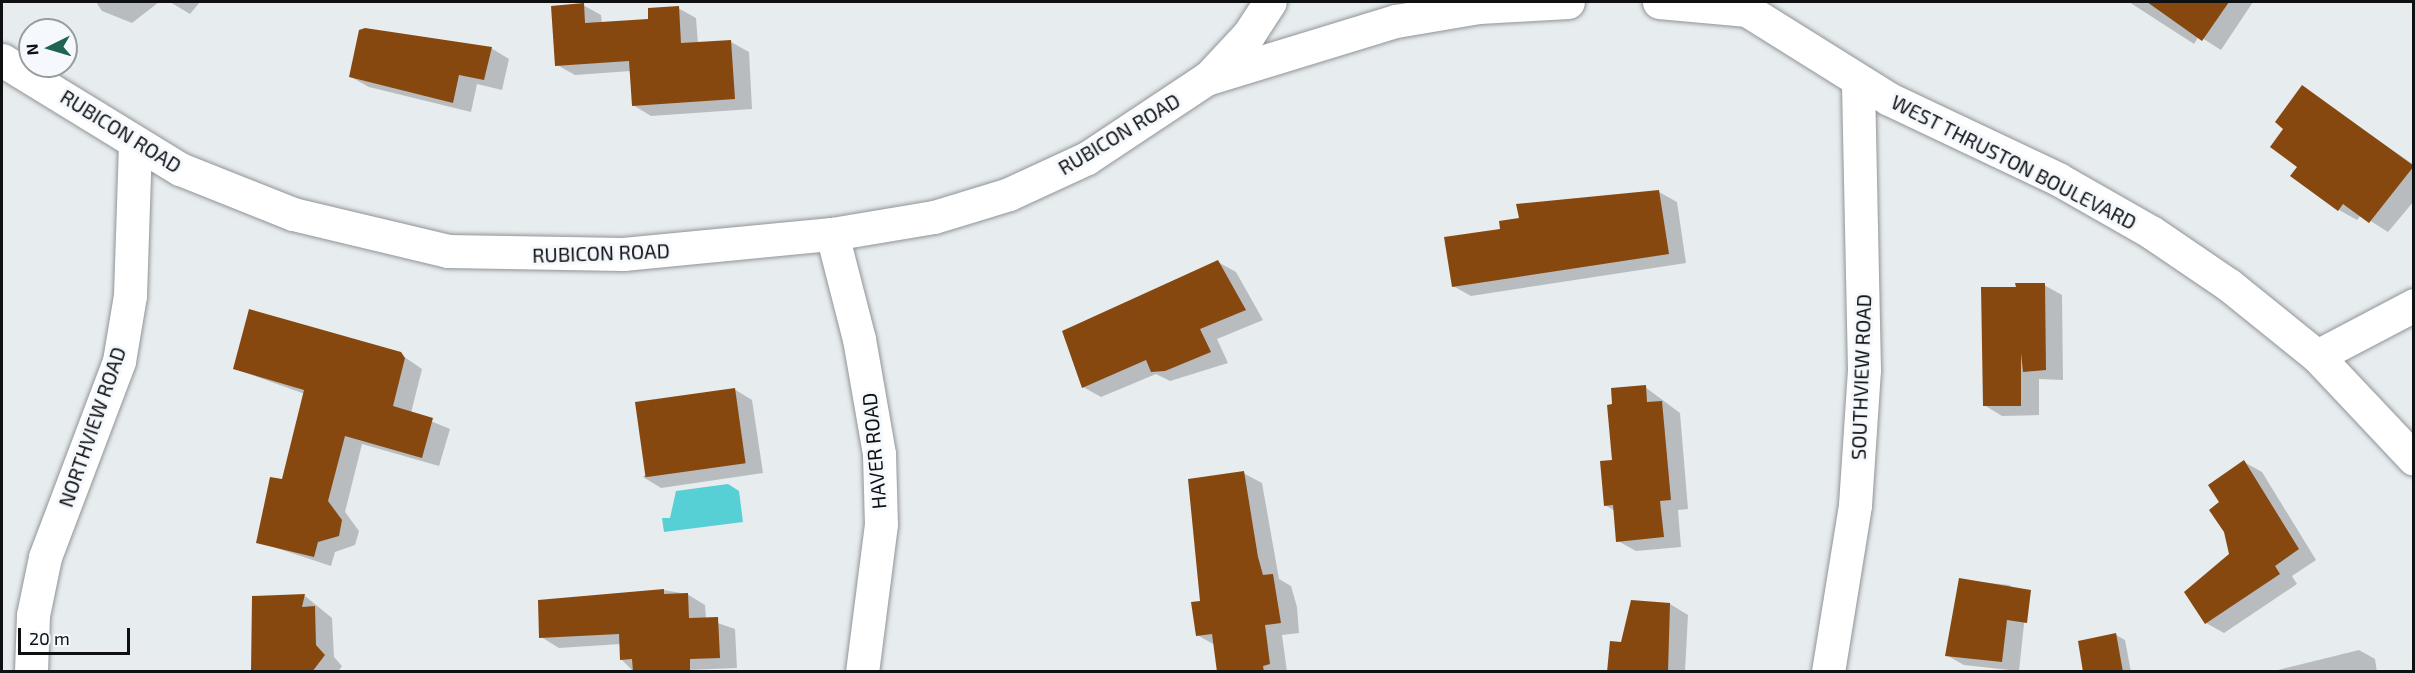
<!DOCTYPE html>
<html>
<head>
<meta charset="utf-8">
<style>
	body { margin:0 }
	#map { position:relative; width:2415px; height:673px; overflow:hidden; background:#e7ecef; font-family:"Exo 2",sans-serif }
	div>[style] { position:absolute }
	.water>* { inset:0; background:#56cfd5 }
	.shadow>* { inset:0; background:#0003 }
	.building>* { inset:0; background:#874810; transform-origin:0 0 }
	.roads { filter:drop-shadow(0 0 2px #909497) drop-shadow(0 0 2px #909497) }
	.minor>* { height:33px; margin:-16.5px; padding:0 16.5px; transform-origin:16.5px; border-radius:16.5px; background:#fff }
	span { translate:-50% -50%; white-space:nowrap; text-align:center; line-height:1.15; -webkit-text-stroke:6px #f5f9fd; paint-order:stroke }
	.street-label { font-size:20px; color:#0e1011 }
	.frame { position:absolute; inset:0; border:3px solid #0e1011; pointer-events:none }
	.north { position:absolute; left:18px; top:18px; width:60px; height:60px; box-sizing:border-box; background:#f5f9fd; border:2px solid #999c9f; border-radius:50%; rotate:265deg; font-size:16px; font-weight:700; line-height:24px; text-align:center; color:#0e1011 }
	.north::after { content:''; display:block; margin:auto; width:21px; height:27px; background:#1e6354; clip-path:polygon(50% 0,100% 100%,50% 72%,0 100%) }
	.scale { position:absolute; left:18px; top:628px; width:112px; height:27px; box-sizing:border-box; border:3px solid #0e1011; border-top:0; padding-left:8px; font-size:18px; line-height:21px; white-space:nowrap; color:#0e1011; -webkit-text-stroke:4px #f5f9fd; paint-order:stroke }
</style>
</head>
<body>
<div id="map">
	<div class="water">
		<div style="clip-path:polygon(728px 484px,739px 491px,743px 522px,664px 532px,662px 518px,670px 518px,676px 491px)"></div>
	</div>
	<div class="shadow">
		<div style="clip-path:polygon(96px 2px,159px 2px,132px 23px,102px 11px)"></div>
		<div style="clip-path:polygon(170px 2px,200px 2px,190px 14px)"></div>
		<div style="clip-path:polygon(2129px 2px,2253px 2px,2221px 50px,2199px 36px,2194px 44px)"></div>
		<div style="clip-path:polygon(583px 5px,601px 15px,602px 23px,650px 20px,678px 8px,696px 18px,698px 44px,731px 42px,749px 52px,752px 109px,651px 116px,633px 105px,631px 71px,575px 75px,557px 65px)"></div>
		<div style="clip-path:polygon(491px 48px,509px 59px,502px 90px,477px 84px,471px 112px,369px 87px,351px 77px)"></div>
		<div style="clip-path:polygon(2302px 87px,2414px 165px,2414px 201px,2388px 232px,2361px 215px,2357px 220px,2339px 210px,2292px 175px,2299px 166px,2285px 129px)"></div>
		<div style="clip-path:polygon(1659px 192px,1677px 202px,1686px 263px,1471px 296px,1453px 286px)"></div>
		<div style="clip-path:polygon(1218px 262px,1236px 272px,1263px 320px,1217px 339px,1228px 363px,1170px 381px,1156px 374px,1101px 397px,1083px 387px)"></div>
		<div style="clip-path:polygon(2044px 285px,2062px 295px,2063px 380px,2039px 379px,2039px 415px,2002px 416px,1984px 405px,1983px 289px)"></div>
		<div style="clip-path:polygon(400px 354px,422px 369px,411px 413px,450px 429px,439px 466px,362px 444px,345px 512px,359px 531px,355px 545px,335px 552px,331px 566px,258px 542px,283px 481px,305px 394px,235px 369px)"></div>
		<div style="clip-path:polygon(1645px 387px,1680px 413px,1688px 509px,1678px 510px,1681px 547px,1636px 551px,1618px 541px,1615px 511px,1605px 505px,1613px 461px)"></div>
		<div style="clip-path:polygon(734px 389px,752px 400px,763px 473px,661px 488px,643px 477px)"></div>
		<div style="clip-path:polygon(2244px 462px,2262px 472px,2316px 560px,2292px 576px,2297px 584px,2224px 633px,2206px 623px,2230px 555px,2221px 503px)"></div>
		<div style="clip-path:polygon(1243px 473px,1262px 483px,1279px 579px,1291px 586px,1297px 607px,1299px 633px,1282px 635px,1287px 672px,1218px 672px,1215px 645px,1197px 635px,1202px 602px)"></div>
		<div style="clip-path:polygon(1960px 580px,2009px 585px,2027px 596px,2019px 671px,1964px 665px,1946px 655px)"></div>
		<div style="clip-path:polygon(663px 590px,687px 594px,705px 605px,706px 619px,735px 629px,737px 668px,634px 672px,621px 659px,621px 644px,559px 648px,541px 637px)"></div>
		<div style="clip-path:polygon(305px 596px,332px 618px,334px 657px,342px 666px,338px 672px,253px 672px,254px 598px)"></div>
		<div style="clip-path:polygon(1632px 602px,1670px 604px,1688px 615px,1685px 672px,1609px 672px,1623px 643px)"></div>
		<div style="clip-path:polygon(2116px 635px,2125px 640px,2131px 672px,2085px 672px)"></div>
		<div style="clip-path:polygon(2359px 650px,2375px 659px,2377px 672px,2270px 672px)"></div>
	</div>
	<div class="building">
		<div style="clip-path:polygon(2147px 2px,2229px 2px,2202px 41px)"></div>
		<div style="clip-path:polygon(584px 3px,585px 23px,648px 19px,648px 8px,679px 6px,681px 43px,731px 40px,735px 99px,632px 106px,629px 61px,555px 66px,551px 6px)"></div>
		<div style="clip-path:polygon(365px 28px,492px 47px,484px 80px,459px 75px,453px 103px,349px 77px,359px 30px)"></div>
		<div style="clip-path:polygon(2302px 85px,2414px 166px,2369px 223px,2343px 204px,2338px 211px,2290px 176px,2297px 167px,2270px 147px,2283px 129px,2275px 122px)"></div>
		<div style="clip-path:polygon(1659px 190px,1669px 254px,1452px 287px,1444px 237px,1500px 229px,1499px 221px,1519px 218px,1516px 204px)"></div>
		<div style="clip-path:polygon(1218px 260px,1246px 310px,1200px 329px,1211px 352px,1165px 371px,1151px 372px,1146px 360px,1082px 388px,1062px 331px)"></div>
		<div style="clip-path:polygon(2015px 283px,2045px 283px,2046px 370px,2023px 372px,2021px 353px,2021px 406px,1983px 406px,1981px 287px,2016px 287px)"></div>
		<div style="clip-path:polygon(249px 309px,401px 352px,405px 358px,393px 406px,433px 418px,422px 458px,345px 436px,328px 501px,342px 520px,339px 536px,318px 542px,314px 557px,256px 543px,270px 477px,282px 479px,304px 390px,233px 369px)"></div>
		<div style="clip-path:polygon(1646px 385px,1647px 402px,1662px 401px,1671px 500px,1660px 501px,1664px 537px,1616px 542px,1613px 505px,1604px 506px,1600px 461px,1612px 460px,1607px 405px,1612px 404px,1611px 388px)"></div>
		<div style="left:735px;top:388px;width:76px;height:101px;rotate:82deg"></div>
		<div style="clip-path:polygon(2244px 460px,2299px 549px,2275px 566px,2280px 574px,2205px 624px,2184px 592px,2229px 554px,2224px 532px,2209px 510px,2219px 502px,2208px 485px)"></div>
		<div style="clip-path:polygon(1244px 471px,1258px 557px,1263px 575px,1273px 574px,1281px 623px,1265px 625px,1270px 664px,1263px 666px,1264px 672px,1217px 672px,1212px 634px,1196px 636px,1191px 602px,1200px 601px,1188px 479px)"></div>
		<div style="clip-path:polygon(1959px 578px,2031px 590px,2027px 623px,2007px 620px,2002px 662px,1945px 656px)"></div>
		<div style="clip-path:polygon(664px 589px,664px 594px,688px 593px,689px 618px,718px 617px,720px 658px,690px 659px,690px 672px,633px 672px,632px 659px,620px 660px,619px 634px,539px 638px,538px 600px)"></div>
		<div style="clip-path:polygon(305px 594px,302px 607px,315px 606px,316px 645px,325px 655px,312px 672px,251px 672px,252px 596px)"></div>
		<div style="clip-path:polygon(1631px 600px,1670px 603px,1668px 672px,1607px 672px,1610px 641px,1621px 642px)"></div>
		<div style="clip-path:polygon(2116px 633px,2123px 672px,2083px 672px,2078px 641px)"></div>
	</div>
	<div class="roads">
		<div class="minor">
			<div style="left:1659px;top:2px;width:86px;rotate:5.3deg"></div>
			<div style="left:1734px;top:2px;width:183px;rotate:32deg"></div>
			<div style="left:1889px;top:99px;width:187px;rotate:25.3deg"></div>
			<div style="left:2058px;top:179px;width:107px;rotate:29.7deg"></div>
			<div style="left:2151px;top:232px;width:94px;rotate:34.2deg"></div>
			<div style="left:2229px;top:285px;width:113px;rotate:38.9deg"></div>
			<div style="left:2317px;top:356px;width:141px;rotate:46.7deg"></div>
			<div style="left:2px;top:60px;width:209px;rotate:31.5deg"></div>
			<div style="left:180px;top:169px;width:122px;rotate:21.7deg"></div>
			<div style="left:293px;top:214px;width:159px;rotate:13.4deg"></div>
			<div style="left:448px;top:251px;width:175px;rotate:1deg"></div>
			<div style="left:623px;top:254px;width:210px;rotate:-5.5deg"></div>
			<div style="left:832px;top:234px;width:103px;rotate:-9.5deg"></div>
			<div style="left:934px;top:217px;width:78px;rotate:-17deg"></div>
			<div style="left:1009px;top:194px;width:86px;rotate:-24.8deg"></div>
			<div style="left:1087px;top:158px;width:143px;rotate:-33.6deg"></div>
			<div style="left:1206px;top:79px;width:199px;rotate:-17deg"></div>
			<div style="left:1396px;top:21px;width:84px;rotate:-9.6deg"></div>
			<div style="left:1479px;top:7px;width:89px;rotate:-3.2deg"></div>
			<div style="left:1210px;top:76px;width:57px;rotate:-47.1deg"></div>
			<div style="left:1249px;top:34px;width:38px;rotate:-57deg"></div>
			<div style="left:832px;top:234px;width:108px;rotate:75.6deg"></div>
			<div style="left:859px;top:339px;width:117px;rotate:80.1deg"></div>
			<div style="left:879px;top:454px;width:70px;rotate:88.4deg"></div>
			<div style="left:881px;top:524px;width:149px;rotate:97.3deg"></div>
			<div style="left:2317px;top:356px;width:110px;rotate:-27.7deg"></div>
			<div style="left:31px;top:672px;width:57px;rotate:-88deg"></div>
			<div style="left:33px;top:615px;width:59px;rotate:-78.3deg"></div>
			<div style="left:45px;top:557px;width:210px;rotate:-69.3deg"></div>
			<div style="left:119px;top:361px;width:67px;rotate:-80.5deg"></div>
			<div style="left:130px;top:295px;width:152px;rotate:-88.1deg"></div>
			<div style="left:1828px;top:672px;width:169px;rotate:-80.8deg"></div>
			<div style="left:1855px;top:505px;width:135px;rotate:-86.2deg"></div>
			<div style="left:1864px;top:370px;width:289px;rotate:-91.2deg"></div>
		</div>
	</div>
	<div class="street-label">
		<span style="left:121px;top:131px;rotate:32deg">RUBICON ROAD</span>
		<span style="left:1119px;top:134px;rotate:-31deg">RUBICON ROAD</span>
		<span style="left:2014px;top:162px;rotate:27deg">WEST THRUSTON BOULEVARD</span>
		<span style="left:601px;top:253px;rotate:-2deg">RUBICON ROAD</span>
		<span style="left:1861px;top:377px;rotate:-88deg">SOUTHVIEW ROAD</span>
		<span style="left:92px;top:427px;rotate:-71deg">NORTHVIEW ROAD</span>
		<span style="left:874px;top:451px;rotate:-95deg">HAVER ROAD</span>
	</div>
	<div class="frame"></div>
	<div class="north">N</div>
	<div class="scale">20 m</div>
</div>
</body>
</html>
